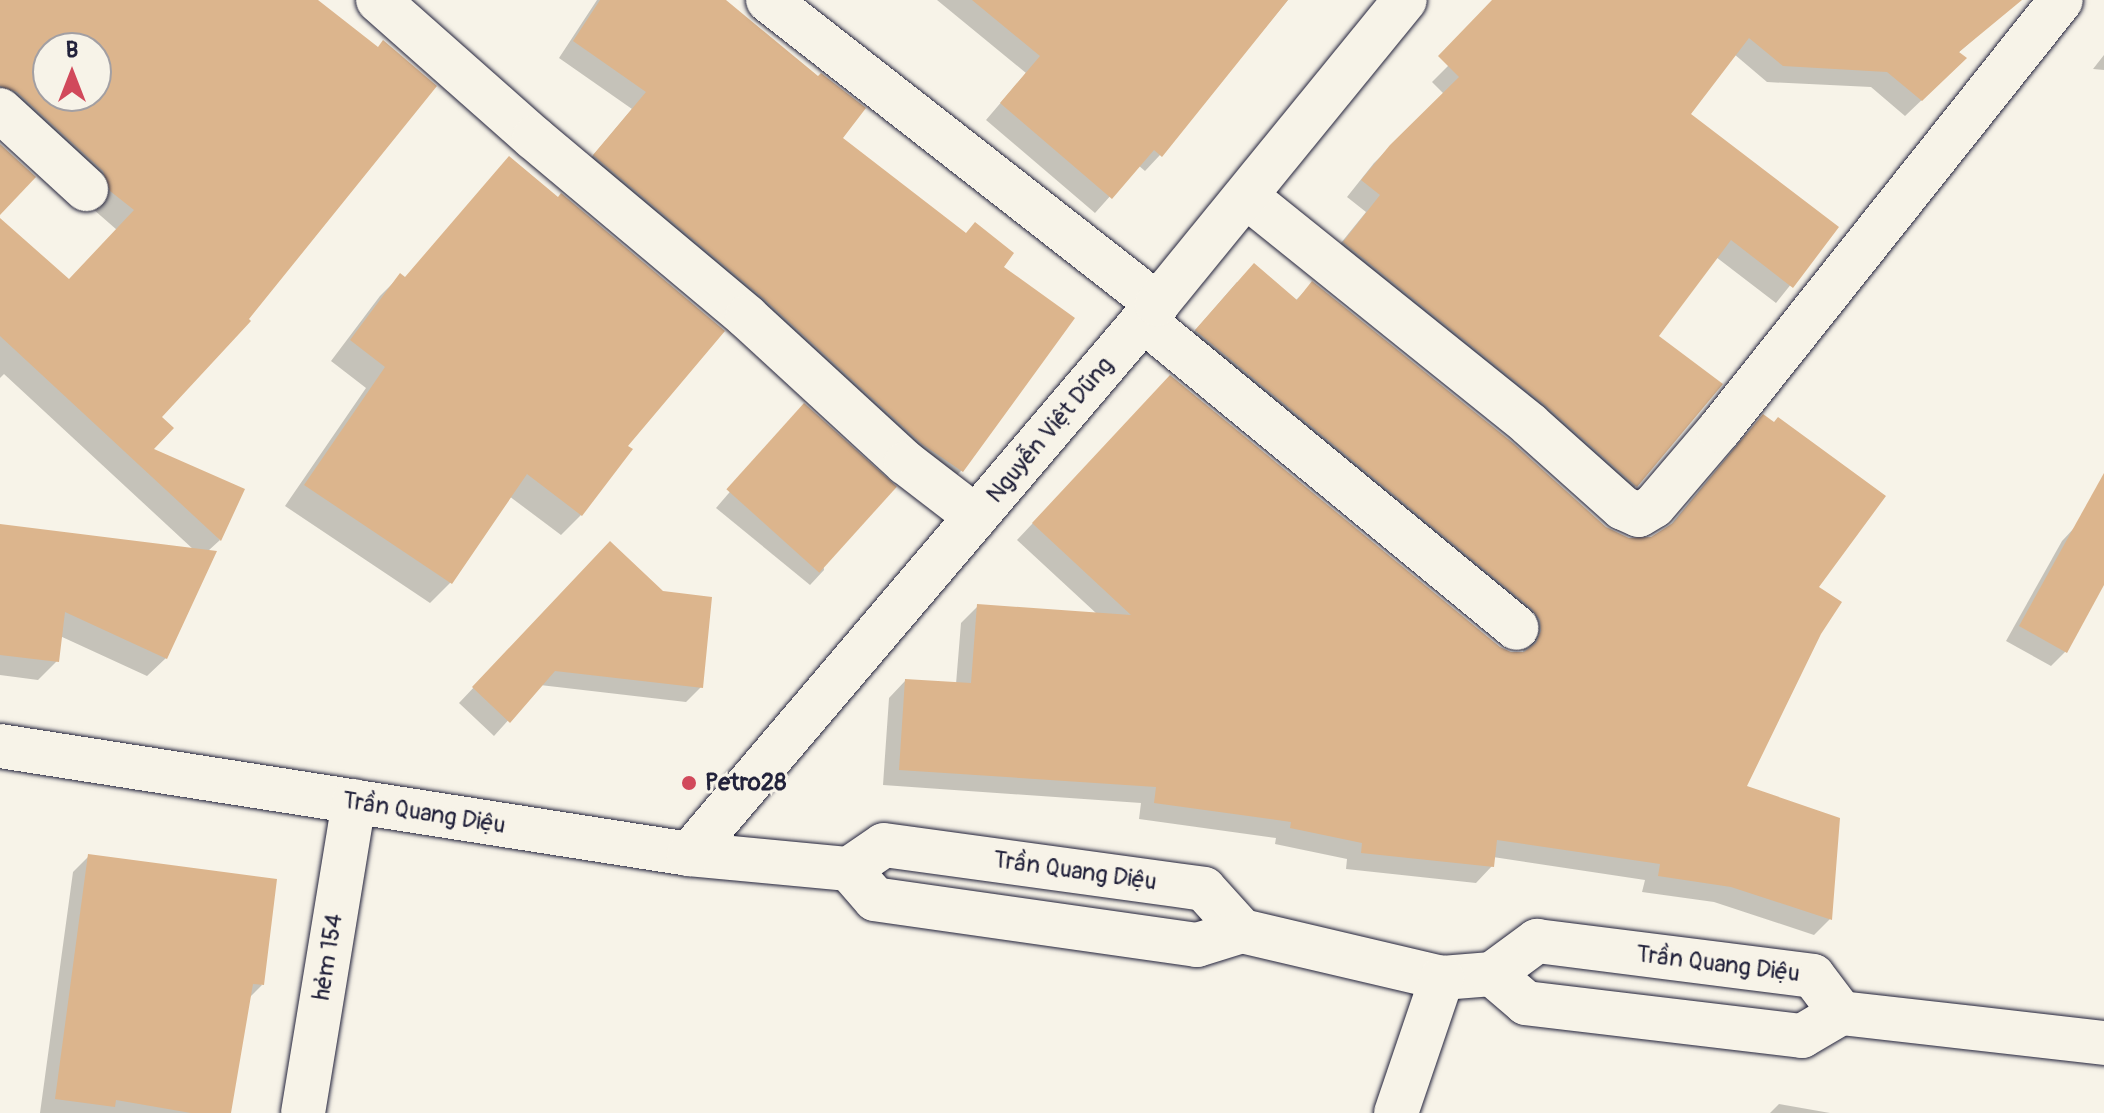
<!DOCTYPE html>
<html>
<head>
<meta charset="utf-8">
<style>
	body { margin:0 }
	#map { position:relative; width:2104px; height:1113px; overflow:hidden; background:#f7f3e8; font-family:Pangolin,sans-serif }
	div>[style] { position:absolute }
	.shadow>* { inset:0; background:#0003 }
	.building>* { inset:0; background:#dcb58d; transform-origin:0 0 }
	.roads { filter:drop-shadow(0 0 2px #22223b) drop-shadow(0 0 2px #22223b) }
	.minor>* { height:44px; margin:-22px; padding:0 22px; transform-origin:22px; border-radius:22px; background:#f7f3e8 }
	.dots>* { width:22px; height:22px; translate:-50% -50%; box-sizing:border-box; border:4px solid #f7f3e8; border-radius:50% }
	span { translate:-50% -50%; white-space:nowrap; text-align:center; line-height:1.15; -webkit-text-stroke:6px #f7f3e8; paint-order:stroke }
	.street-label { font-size:24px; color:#22223b }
	.poi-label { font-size:24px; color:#22223b; font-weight:700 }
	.left { translate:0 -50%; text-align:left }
	.north { position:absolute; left:32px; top:32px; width:80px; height:80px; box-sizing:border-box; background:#f7f3e8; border:2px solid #a29fa3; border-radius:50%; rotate:0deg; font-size:22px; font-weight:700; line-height:32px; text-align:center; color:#22223b }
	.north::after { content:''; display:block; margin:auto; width:28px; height:36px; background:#d1495b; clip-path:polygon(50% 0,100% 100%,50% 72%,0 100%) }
</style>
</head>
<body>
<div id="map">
	<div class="shadow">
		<div style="clip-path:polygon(evenodd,0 0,315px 0,150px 449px,220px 540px,208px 551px,166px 658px,147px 676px,60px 636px,57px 661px,38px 680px,0 675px,0 526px,194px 550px,4px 374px,0 378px,0 221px,69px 281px,117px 230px,93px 209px,0 111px,0 0,48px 48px,96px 48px,96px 96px,48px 96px,48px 48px)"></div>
		<div style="clip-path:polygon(597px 0,691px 0,840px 138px,1001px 267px,1072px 318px,961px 471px,945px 487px,579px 172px,632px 109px,559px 58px)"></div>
		<div style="clip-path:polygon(937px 0,1288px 0,1160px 155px,1145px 171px,1138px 165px,1095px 213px,986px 120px,1026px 73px)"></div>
		<div style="clip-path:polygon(1508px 0,1993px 0,2001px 15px,1958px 53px,1949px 74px,1905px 116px,1871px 87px,1767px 82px,1734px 54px,1689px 114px,1836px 228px,1776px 303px,1716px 257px,1656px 337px,1636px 486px,1620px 501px,1328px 259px,1366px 212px,1347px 197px,1374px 163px,1444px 94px,1432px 82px,1492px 22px)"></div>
		<div style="clip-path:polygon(2104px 55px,2104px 70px,2093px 69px)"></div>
		<div style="clip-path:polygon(509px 159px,625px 446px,581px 515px,561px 535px,509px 496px,451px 582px,430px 603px,285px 506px,366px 388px,331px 361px,380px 296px,400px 276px,404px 279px)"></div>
		<div style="clip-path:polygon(1237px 282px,1295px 301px,1312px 284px,1605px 528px,1629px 540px,1652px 539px,1668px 528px,1747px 433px,1816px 587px,1820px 633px,1744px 788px,1830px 919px,1814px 935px,1714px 902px,1642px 892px,1645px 880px,1493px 857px,1492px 866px,1476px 883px,1346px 869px,1347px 859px,1275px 844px,1276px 838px,1139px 819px,1141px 803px,883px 785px,889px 698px,905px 681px,956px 684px,961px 623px,977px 607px,1097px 614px,1017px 540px,1154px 394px,1499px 649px,1511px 654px,1523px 654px,1524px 637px,1180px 348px)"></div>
		<div style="clip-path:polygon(804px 406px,824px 570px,810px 585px,716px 508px)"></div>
		<div style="clip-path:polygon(2076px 526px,2104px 542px,2104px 581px,2065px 652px,2051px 666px,2006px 641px,2062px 541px)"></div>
		<div style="clip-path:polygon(596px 558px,662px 593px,701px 687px,686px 702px,540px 685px,494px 736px,459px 703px)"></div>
		<div style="clip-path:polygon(89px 856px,262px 985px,249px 998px,229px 1113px,40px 1113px,73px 872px)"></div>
		<div style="clip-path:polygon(1779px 1104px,1830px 1113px,1770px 1113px)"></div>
	</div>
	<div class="building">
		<div style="clip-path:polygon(evenodd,0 0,318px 0,378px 47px,383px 40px,437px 86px,249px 319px,251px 321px,162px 417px,174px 428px,154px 449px,245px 489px,221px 541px,0 336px,0 218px,69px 279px,134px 210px,110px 191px,103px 171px,17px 92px,0 86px,0 0,48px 48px,96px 48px,96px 96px,48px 96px,48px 48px)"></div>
		<div style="clip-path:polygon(600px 0,726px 0,818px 76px,821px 73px,866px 108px,843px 138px,966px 233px,975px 222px,1014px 253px,1004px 267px,1075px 318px,963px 472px,922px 444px,763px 298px,593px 155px,646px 92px,573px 41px)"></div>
		<div style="clip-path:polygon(972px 0,1288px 0,1162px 157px,1154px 150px,1112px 199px,1000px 103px,1040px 56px)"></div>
		<div style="clip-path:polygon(1492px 0,2022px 0,1959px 52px,1967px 58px,1922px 101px,1887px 72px,1783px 66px,1749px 38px,1691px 114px,1839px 227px,1793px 288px,1731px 240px,1659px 336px,1723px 384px,1637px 487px,1545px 405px,1343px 242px,1380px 195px,1361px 180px,1390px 145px,1459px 77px,1438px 56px)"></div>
		<div style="clip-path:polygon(0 144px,36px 177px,0 215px)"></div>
		<div style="clip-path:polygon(509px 156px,558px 197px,561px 193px,725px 331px,628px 446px,633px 449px,582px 516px,527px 474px,452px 584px,304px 485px,385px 367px,350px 340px,400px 273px,405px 277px)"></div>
		<div style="clip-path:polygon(1254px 263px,1297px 300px,1312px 281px,1513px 443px,1606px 527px,1629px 538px,1651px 537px,1673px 523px,1763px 414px,1774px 422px,1778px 417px,1886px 496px,1819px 587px,1842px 602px,1821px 634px,1747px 786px,1840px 818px,1832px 920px,1731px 887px,1658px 876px,1660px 864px,1497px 840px,1494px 867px,1361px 853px,1362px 843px,1290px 828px,1291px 822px,1154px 803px,1156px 787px,899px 770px,905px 679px,971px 683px,977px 604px,1131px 615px,1032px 523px,1170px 375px,1500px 647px,1511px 652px,1524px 652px,1536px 643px,1541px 631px,1540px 620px,1532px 609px,1195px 330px)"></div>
		<div style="left:804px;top:403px;width:125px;height:116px;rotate:42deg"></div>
		<div style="clip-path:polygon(2104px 473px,2104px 585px,2067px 653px,2019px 626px)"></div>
		<div style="clip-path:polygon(0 524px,217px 551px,167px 659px,65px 612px,59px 662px,0 655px)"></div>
		<div style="clip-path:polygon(610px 541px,663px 591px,712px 597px,703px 688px,555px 671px,510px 723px,472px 687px)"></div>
		<div style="clip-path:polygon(88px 854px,277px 879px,264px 985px,253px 984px,231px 1113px,191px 1113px,116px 1100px,115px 1107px,55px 1099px)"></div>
	</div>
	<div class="roads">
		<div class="minor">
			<div style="left:378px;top:0;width:208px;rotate:41.5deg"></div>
			<div style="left:534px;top:138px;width:278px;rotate:40deg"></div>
			<div style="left:747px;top:317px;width:216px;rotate:42.6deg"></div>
			<div style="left:906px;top:463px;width:88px;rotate:37.6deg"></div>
			<div style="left:768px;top:0;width:494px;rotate:38deg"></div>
			<div style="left:0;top:110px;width:117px;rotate:42.6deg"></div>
			<div style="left:1247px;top:197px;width:362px;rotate:38.8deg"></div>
			<div style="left:1529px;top:424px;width:126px;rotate:41.8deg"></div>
			<div style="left:1623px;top:508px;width:17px;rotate:24deg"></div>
			<div style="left:1639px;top:515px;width:17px;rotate:-31deg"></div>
			<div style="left:1654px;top:506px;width:100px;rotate:-49.5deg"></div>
			<div style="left:1719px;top:430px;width:549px;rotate:-51.5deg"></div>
			<div style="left:1143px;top:320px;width:484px;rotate:39.5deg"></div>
			<div style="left:0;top:746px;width:697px;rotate:8.91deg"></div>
			<div style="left:689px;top:854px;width:161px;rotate:5.4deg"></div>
			<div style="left:849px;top:869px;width:42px;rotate:-34.4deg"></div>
			<div style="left:884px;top:845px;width:323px;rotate:7.8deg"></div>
			<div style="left:1204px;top:889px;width:57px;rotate:47.9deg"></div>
			<div style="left:1242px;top:931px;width:47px;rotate:162.7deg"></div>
			<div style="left:1197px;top:945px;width:325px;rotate:-171.9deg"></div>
			<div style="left:875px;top:899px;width:40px;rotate:-131deg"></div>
			<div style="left:689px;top:854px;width:722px;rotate:-49.61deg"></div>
			<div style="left:1157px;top:304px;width:392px;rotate:-50.8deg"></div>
			<div style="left:1242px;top:931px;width:205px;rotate:13.2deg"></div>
			<div style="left:1442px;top:978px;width:50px;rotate:-4.6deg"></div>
			<div style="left:1492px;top:974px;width:56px;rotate:-36.3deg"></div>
			<div style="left:1537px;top:941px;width:278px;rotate:7.2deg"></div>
			<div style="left:1813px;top:976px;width:46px;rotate:52.9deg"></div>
			<div style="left:1841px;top:1013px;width:45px;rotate:149.5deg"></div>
			<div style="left:1802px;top:1036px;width:278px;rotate:-173.2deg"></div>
			<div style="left:1526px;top:1003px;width:45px;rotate:-139.5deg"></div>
			<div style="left:1841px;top:1013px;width:265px;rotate:6.5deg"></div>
			<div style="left:303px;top:1113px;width:316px;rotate:-80.7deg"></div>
			<div style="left:1396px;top:1113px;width:143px;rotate:-71.2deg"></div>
		</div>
	</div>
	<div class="dots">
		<div style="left:689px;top:783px;background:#d1495b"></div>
	</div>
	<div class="street-label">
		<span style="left:1050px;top:430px;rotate:-50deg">Nguyễn Việt Dũng</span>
		<span style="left:424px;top:813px;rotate:9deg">Trần Quang Diệu</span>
		<span style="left:1075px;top:871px;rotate:8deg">Trần Quang Diệu</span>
		<span style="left:328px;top:957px;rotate:-81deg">hẻm 154</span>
		<span style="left:1718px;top:964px;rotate:7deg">Trần Quang Diệu</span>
	</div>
	<div class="poi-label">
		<span class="left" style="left:705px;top:783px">Petro28</span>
	</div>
	<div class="north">B</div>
</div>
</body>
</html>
